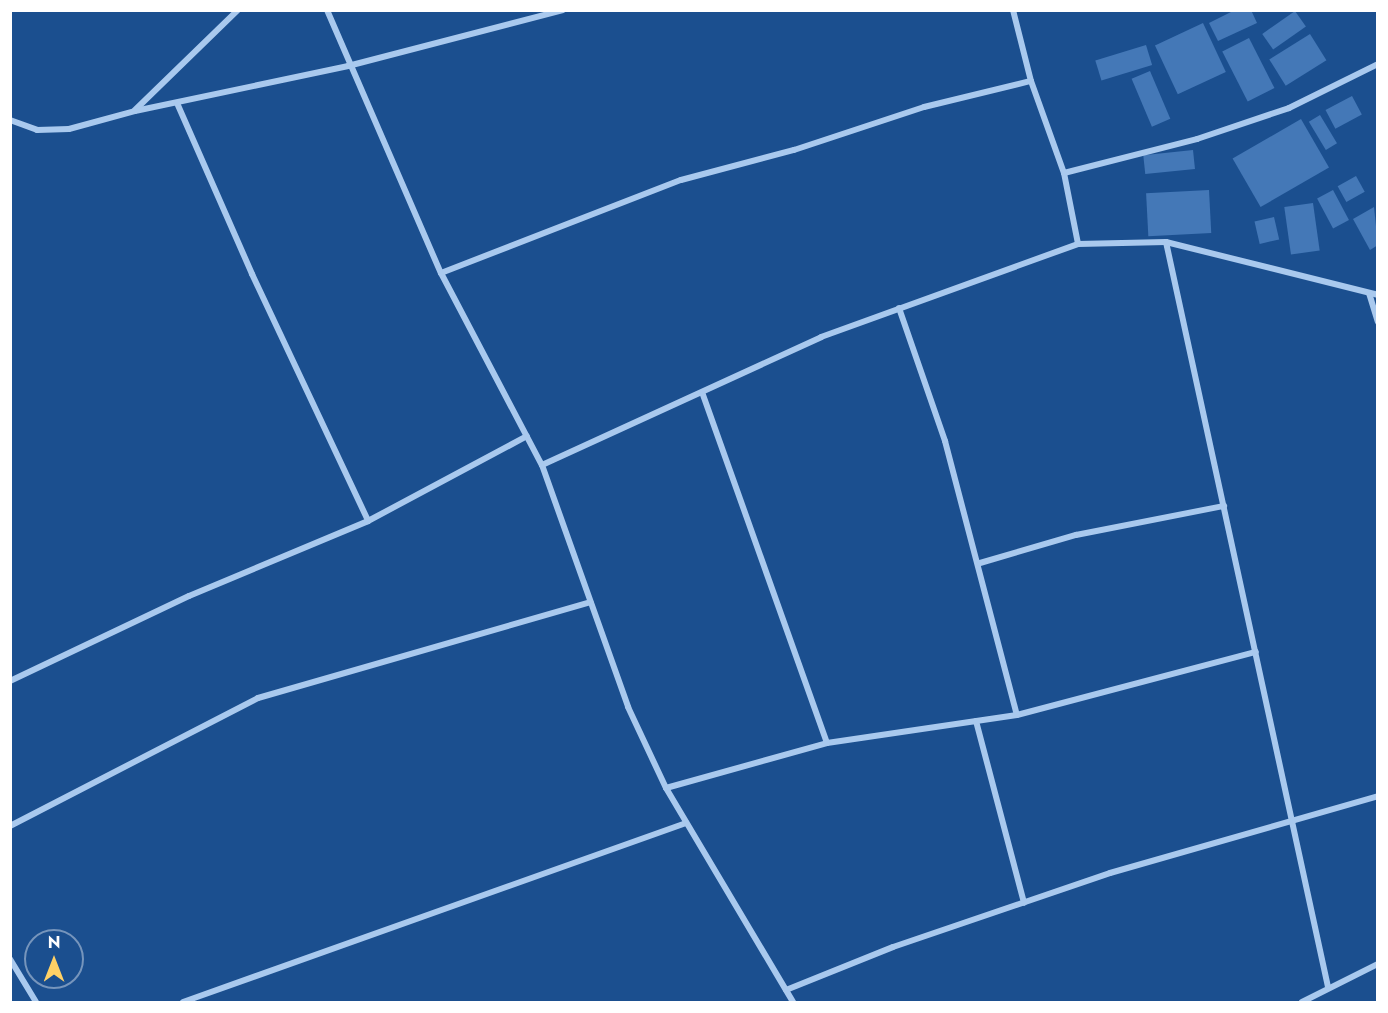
<!DOCTYPE html>
<html>
<head>
<meta charset="utf-8">
<style>
	body { margin:0 }
	#map { position:relative; width:1388px; height:1013px; overflow:hidden; background:#1b4f8f; font-family:Jost,sans-serif }
	div>[style] { position:absolute }
	.building>* { inset:0; background:#4478b7; transform-origin:0 0 }
	.minor>* { height:6px; margin:-3px; padding:0 3px; transform-origin:3px; border-radius:3px; background:#a9c9ee }
	span { translate:-50% -50%; white-space:nowrap; text-align:center; line-height:1.15; -webkit-text-stroke:6px #1b4f8f; paint-order:stroke }
	.frame { position:absolute; inset:0; border:12px solid #fff; pointer-events:none }
	.north { position:absolute; left:24px; top:929px; width:60px; height:60px; box-sizing:border-box; background:#1b4f8f; border:2px solid #7695bc; border-radius:50%; rotate:0deg; font-size:16px; font-weight:700; line-height:24px; text-align:center; color:#fff }
	.north::after { content:''; display:block; margin:auto; width:21px; height:27px; background:#ffd166; clip-path:polygon(50% 0,100% 100%,50% 72%,0 100%) }
</style>
</head>
<body>
<div id="map">
	<div class="building">
		<div style="clip-path:polygon(1235px 10px,1251px 10px,1257px 23px,1218px 41px,1209px 23px)"></div>
		<div style="left:1295px;top:11px;width:19px;height:40px;rotate:55deg"></div>
		<div style="left:1203px;top:23px;width:54px;height:53px;rotate:65deg"></div>
		<div style="left:1310px;top:34px;width:31px;height:48px;rotate:58deg"></div>
		<div style="left:1249px;top:38px;width:56px;height:30px;rotate:63deg"></div>
		<div style="left:1146px;top:45px;width:21px;height:53px;rotate:73deg"></div>
		<div style="left:1150px;top:71px;width:52px;height:20px;rotate:67deg"></div>
		<div style="left:1352px;top:96px;width:21px;height:30px;rotate:62deg"></div>
		<div style="left:1320px;top:115px;width:33px;height:13px;rotate:59deg"></div>
		<div style="left:1301px;top:119px;width:56px;height:79px;rotate:60deg"></div>
		<div style="left:1193px;top:150px;width:19px;height:50px;rotate:84deg"></div>
		<div style="left:1356px;top:176px;width:18px;height:21px;rotate:61deg"></div>
		<div style="left:1209px;top:190px;width:43px;height:63px;rotate:87deg"></div>
		<div style="left:1333px;top:190px;width:34px;height:18px;rotate:62deg"></div>
		<div style="left:1313px;top:203px;width:48px;height:29px;rotate:82deg"></div>
		<div style="clip-path:polygon(1374px 207px,1378px 245px,1370px 250px,1353px 219px)"></div>
		<div style="left:1274px;top:217px;width:23px;height:20px;rotate:77deg"></div>
	</div>
	<div class="minor">
		<div style="left:327px;top:10px;width:287px;rotate:66.6deg"></div>
		<div style="left:441px;top:273px;width:217px;rotate:62.3deg"></div>
		<div style="left:542px;top:465px;width:257px;rotate:70.4deg"></div>
		<div style="left:628px;top:707px;width:89px;rotate:64.9deg"></div>
		<div style="left:666px;top:788px;width:249px;rotate:59.3deg"></div>
		<div style="left:1013px;top:10px;width:73px;rotate:75.8deg"></div>
		<div style="left:1031px;top:81px;width:98px;rotate:70.3deg"></div>
		<div style="left:1064px;top:173px;width:72px;rotate:78.8deg"></div>
		<div style="left:177px;top:103px;width:187px;rotate:66.3deg"></div>
		<div style="left:252px;top:274px;width:273px;rotate:64.8deg"></div>
		<div style="left:135px;top:110px;width:144px;rotate:-44.2deg"></div>
		<div style="left:10px;top:120px;width:29px;rotate:20deg"></div>
		<div style="left:37px;top:130px;width:32px;rotate:-2deg"></div>
		<div style="left:69px;top:129px;width:68px;rotate:-15.3deg"></div>
		<div style="left:135px;top:111px;width:218px;rotate:-11.9deg"></div>
		<div style="left:348px;top:66px;width:222px;rotate:-14.6deg"></div>
		<div style="left:1064px;top:173px;width:137px;rotate:-14.3deg"></div>
		<div style="left:1197px;top:139px;width:97px;rotate:-18.6deg"></div>
		<div style="left:1289px;top:108px;width:99px;rotate:-26.3deg"></div>
		<div style="left:1166px;top:242px;width:762px;rotate:77.73deg"></div>
		<div style="left:441px;top:273px;width:257px;rotate:-21.2deg"></div>
		<div style="left:681px;top:180px;width:117px;rotate:-14.9deg"></div>
		<div style="left:794px;top:150px;width:137px;rotate:-18.3deg"></div>
		<div style="left:924px;top:107px;width:110px;rotate:-13.7deg"></div>
		<div style="left:1369px;top:293px;width:30px;rotate:73deg"></div>
		<div style="left:899px;top:308px;width:141px;rotate:70.9deg"></div>
		<div style="left:945px;top:441px;width:283px;rotate:75.3deg"></div>
		<div style="left:542px;top:465px;width:307px;rotate:-24.6deg"></div>
		<div style="left:821px;top:337px;width:273px;rotate:-19.9deg"></div>
		<div style="left:1078px;top:244px;width:88px;rotate:-1.3deg"></div>
		<div style="left:1166px;top:242px;width:219px;rotate:14deg"></div>
		<div style="left:980px;top:563px;width:100px;rotate:-16.3deg"></div>
		<div style="left:1076px;top:535px;width:151px;rotate:-11.1deg"></div>
		<div style="left:10px;top:681px;width:198px;rotate:-25.4deg"></div>
		<div style="left:189px;top:596px;width:194px;rotate:-22.7deg"></div>
		<div style="left:368px;top:521px;width:180px;rotate:-28.1deg"></div>
		<div style="left:976px;top:721px;width:188px;rotate:75.2deg"></div>
		<div style="left:827px;top:743px;width:192px;rotate:-8.4deg"></div>
		<div style="left:1017px;top:715px;width:247px;rotate:-14.8deg"></div>
		<div style="left:666px;top:788px;width:167px;rotate:-15.6deg"></div>
		<div style="left:827px;top:743px;width:370px;rotate:-109.6deg"></div>
		<div style="left:10px;top:826px;width:279px;rotate:-27.3deg"></div>
		<div style="left:258px;top:698px;width:346px;rotate:-16.1deg"></div>
		<div style="left:10px;top:959px;width:50px;rotate:58.8deg"></div>
		<div style="left:786px;top:990px;width:115px;rotate:-21.9deg"></div>
		<div style="left:893px;top:947px;width:229px;rotate:-18.8deg"></div>
		<div style="left:1110px;top:873px;width:279px;rotate:-16deg"></div>
		<div style="left:183px;top:1002px;width:534px;rotate:-19.59deg"></div>
		<div style="left:1302px;top:1002px;width:85px;rotate:-26.6deg"></div>
	</div>
	<div class="frame"></div>
	<div class="north">N</div>
</div>
</body>
</html>
